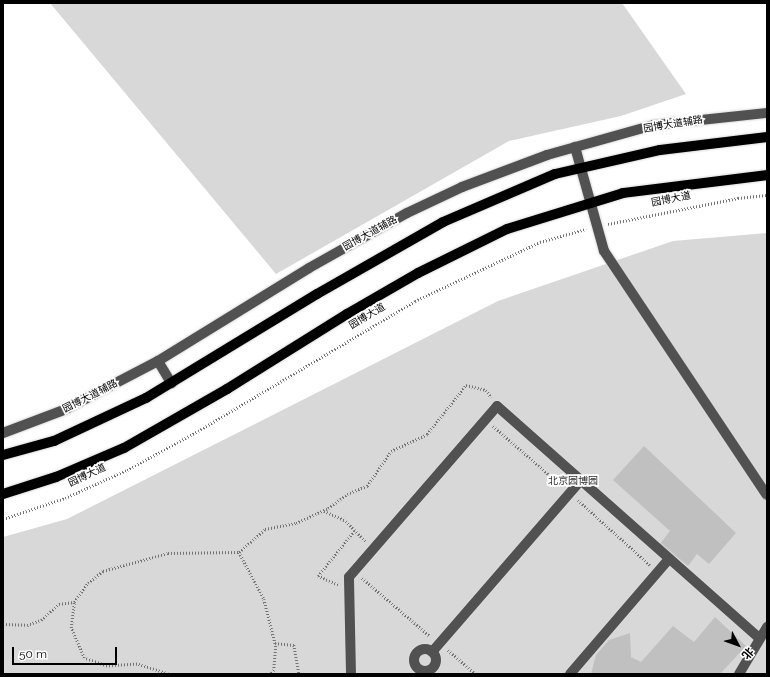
<!DOCTYPE html>
<html>
<head>
<meta charset="utf-8">
<style>
	body { margin:0 }
	#map { position:relative; width:770px; height:677px; overflow:hidden; background:#fff; font-family:Raleway,"Noto Sans SC",sans-serif }
	div>[style] { position:absolute }
	.green>* { inset:0; background:#d8d8d8 }
	.building>* { inset:0; background:#c0c0c0 }
	.path>* { height:2.5px; margin-top:-1.25px; transform-origin:0; background:repeating-linear-gradient(90deg,#737373 0 1px,transparent 0 3px) }
	.roads { filter:drop-shadow(0 0 1px #dbdbdb) drop-shadow(0 0 1px #dbdbdb) }
	.minor>* { height:10px; margin:-5px; padding:0 5px; transform-origin:5px; border-radius:5px; background:#515151 }
	.minor>.ring { margin:-5px; padding:0; box-sizing:content-box; background:none; border:10px solid #515151; border-radius:50% }
	.major>* { height:10px; margin:-5px; padding:0 5px; transform-origin:5px; border-radius:5px; background:#000 }
	span { translate:-50% -50%; white-space:nowrap; text-align:center; line-height:1.15; -webkit-text-stroke:3.5px #fff; paint-order:stroke }
	.street-label { font-size:10px; color:#000 }
	.park-label { font-size:10px; color:#2f2f2f }
	.frame { position:absolute; inset:0; border:4px solid #000; pointer-events:none }
	.north { position:absolute; left:718px; top:625px; width:40px; height:40px; -webkit-text-stroke:3px #fff; paint-order:stroke; rotate:131deg; font-size:11px; font-weight:700; line-height:16px; text-align:center; color:#000 }
	.north::after { content:''; display:block; margin:auto; width:14px; height:18px; background:#000; clip-path:polygon(50% 0,100% 100%,50% 72%,0 100%) }
	.scale { position:absolute; left:12px; top:647px; width:105px; height:18px; box-sizing:border-box; border:2px solid #000; border-top:0; padding-left:5px; font-size:12px; line-height:14px; white-space:nowrap; color:#000; -webkit-text-stroke:3px #fff; paint-order:stroke }
</style>
</head>
<body>
<div id="map">
	<div class="green">
		<div style="clip-path:polygon(50px 3px,622px 3px,686px 94px,621px 116px,509px 141px,276px 274px)"></div>
		<div style="clip-path:polygon(767px 233px,767px 674px,3px 674px,3px 537px,67px 519px,498px 301px,673px 241px)"></div>
	</div>
	<div class="building">
		<div style="clip-path:polygon(644px 446px,736px 533px,709px 564px,697px 554px,688px 566px,660px 544px,670px 531px,613px 480px)"></div>
		<div style="clip-path:polygon(715px 617px,746px 646px,720px 674px,591px 674px,596px 655px,609px 640px,630px 633px,631px 657px,641px 662px,673px 626px,694px 642px)"></div>
	</div>
	<div class="path">
		<div style="left:608px;top:224px;width:133px;rotate:-11.3deg"></div>
		<div style="left:738px;top:198px;width:29px;rotate:-6deg"></div>
		<div style="left:493px;top:426px;width:91px;rotate:41deg"></div>
		<div style="left:578px;top:500px;width:97px;rotate:42.1deg"></div>
		<div style="left:324px;top:511px;width:24px;rotate:24deg"></div>
		<div style="left:346px;top:521px;width:29px;rotate:46deg"></div>
		<div style="left:3px;top:519px;width:65px;rotate:-18.7deg"></div>
		<div style="left:65px;top:498px;width:68px;rotate:-24.3deg"></div>
		<div style="left:127px;top:470px;width:81px;rotate:-28.8deg"></div>
		<div style="left:198px;top:431px;width:253px;rotate:-30.9deg"></div>
		<div style="left:415px;top:301px;width:138px;rotate:-25.3deg"></div>
		<div style="left:540px;top:242px;width:48px;rotate:-15.8deg"></div>
		<div style="left:239px;top:552px;width:53px;rotate:62deg"></div>
		<div style="left:264px;top:599px;width:49px;rotate:75.7deg"></div>
		<div style="left:276px;top:646px;width:24px;rotate:95deg"></div>
		<div style="left:274px;top:670px;width:5px;rotate:127deg"></div>
		<div style="left:362px;top:578px;width:89px;rotate:40.5deg"></div>
		<div style="left:338px;top:585px;width:22px;rotate:-156deg"></div>
		<div style="left:318px;top:576px;width:58px;rotate:-51.3deg"></div>
		<div style="left:3px;top:624px;width:24px;rotate:2deg"></div>
		<div style="left:27px;top:625px;width:15px;rotate:-20deg"></div>
		<div style="left:41px;top:620px;width:24px;rotate:-42deg"></div>
		<div style="left:59px;top:604px;width:15px;rotate:-8deg"></div>
		<div style="left:275px;top:643px;width:19px;rotate:6deg"></div>
		<div style="left:294px;top:645px;width:29px;rotate:80deg"></div>
		<div style="left:448px;top:650px;width:37px;rotate:41deg"></div>
		<div style="left:168px;top:674px;width:33px;rotate:-162deg"></div>
		<div style="left:137px;top:664px;width:30px;rotate:176deg"></div>
		<div style="left:107px;top:666px;width:24px;rotate:-161deg"></div>
		<div style="left:84px;top:658px;width:33px;rotate:-113deg"></div>
		<div style="left:71px;top:628px;width:26px;rotate:-83deg"></div>
		<div style="left:74px;top:602px;width:24px;rotate:-54deg"></div>
		<div style="left:88px;top:583px;width:19px;rotate:-39deg"></div>
		<div style="left:103px;top:571px;width:67px;rotate:-15.5deg"></div>
		<div style="left:168px;top:553px;width:71px;rotate:-0.8deg"></div>
		<div style="left:239px;top:552px;width:35px;rotate:-41deg"></div>
		<div style="left:265px;top:529px;width:32px;rotate:-11deg"></div>
		<div style="left:296px;top:523px;width:35px;rotate:-25deg"></div>
		<div style="left:328px;top:508px;width:24px;rotate:-36deg"></div>
		<div style="left:347px;top:494px;width:22px;rotate:-22deg"></div>
		<div style="left:367px;top:486px;width:42px;rotate:-55.6deg"></div>
		<div style="left:391px;top:451px;width:40px;rotate:-25deg"></div>
		<div style="left:427px;top:434px;width:63px;rotate:-51.5deg"></div>
		<div style="left:466px;top:385px;width:21px;rotate:14deg"></div>
		<div style="left:486px;top:390px;width:9px;rotate:54deg"></div>
	</div>
	<div class="roads">
		<div class="minor">
			<div style="left:575px;top:147px;width:108px;rotate:74.4deg"></div>
			<div style="left:604px;top:251px;width:293px;rotate:56.3deg"></div>
			<div style="left:158px;top:361px;width:26px;rotate:59deg"></div>
			<div style="left:3px;top:433px;width:65px;rotate:-20.7deg"></div>
			<div style="left:64px;top:410px;width:106px;rotate:-27.5deg"></div>
			<div style="left:158px;top:361px;width:177px;rotate:-31.6deg"></div>
			<div style="left:309px;top:268px;width:112px;rotate:-29.3deg"></div>
			<div style="left:407px;top:213px;width:61px;rotate:-25.3deg"></div>
			<div style="left:462px;top:187px;width:91px;rotate:-20.6deg"></div>
			<div style="left:547px;top:155px;width:111px;rotate:-15.7deg"></div>
			<div style="left:654px;top:125px;width:114px;rotate:-6.1deg"></div>
			<div class="ring" style="left:414px;top:649px;width:12px;height:12px"></div>
			<div style="left:432px;top:652px;width:226px;rotate:-49.1deg"></div>
			<div style="left:351px;top:674px;width:97px;rotate:-91.2deg"></div>
			<div style="left:349px;top:577px;width:226px;rotate:-49.1deg"></div>
			<div style="left:497px;top:406px;width:350px;rotate:41.5deg"></div>
			<div style="left:570px;top:674px;width:150px;rotate:-49.3deg"></div>
			<div style="left:739px;top:674px;width:55px;rotate:-59.2deg"></div>
		</div>
		<div class="major">
			<div style="left:3px;top:455px;width:53px;rotate:-15.4deg"></div>
			<div style="left:54px;top:441px;width:102px;rotate:-25.1deg"></div>
			<div style="left:146px;top:398px;width:200px;rotate:-31.3deg"></div>
			<div style="left:317px;top:294px;width:145px;rotate:-29.7deg"></div>
			<div style="left:443px;top:222px;width:122px;rotate:-23.2deg"></div>
			<div style="left:555px;top:174px;width:108px;rotate:-12.9deg"></div>
			<div style="left:660px;top:150px;width:108px;rotate:-6.9deg"></div>
			<div style="left:3px;top:494px;width:56px;rotate:-17.8deg"></div>
			<div style="left:56px;top:477px;width:74px;rotate:-23.1deg"></div>
			<div style="left:124px;top:448px;width:119px;rotate:-29.8deg"></div>
			<div style="left:227px;top:389px;width:142px;rotate:-32deg"></div>
			<div style="left:347px;top:314px;width:82px;rotate:-30deg"></div>
			<div style="left:418px;top:273px;width:99px;rotate:-26.3deg"></div>
			<div style="left:507px;top:229px;width:121px;rotate:-17.2deg"></div>
			<div style="left:623px;top:193px;width:145px;rotate:-7.1deg"></div>
		</div>
	</div>
	<div class="street-label">
		<span style="left:673px;top:124px;rotate:-9deg">园博大道辅路</span>
		<span style="left:671px;top:199px;rotate:-11deg">园博大道</span>
		<span style="left:370px;top:233px;rotate:-29deg">园博大道辅路</span>
		<span style="left:367px;top:316px;rotate:-31deg">园博大道</span>
		<span style="left:90px;top:396px;rotate:-27deg">园博大道辅路</span>
		<span style="left:87px;top:475px;rotate:-25deg">园博大道</span>
	</div>
	<div class="park-label">
		<span style="left:573px;top:481px">北京园博园</span>
	</div>
	<div class="frame"></div>
	<div class="north">北</div>
	<div class="scale">50 m</div>
</div>
</body>
</html>
